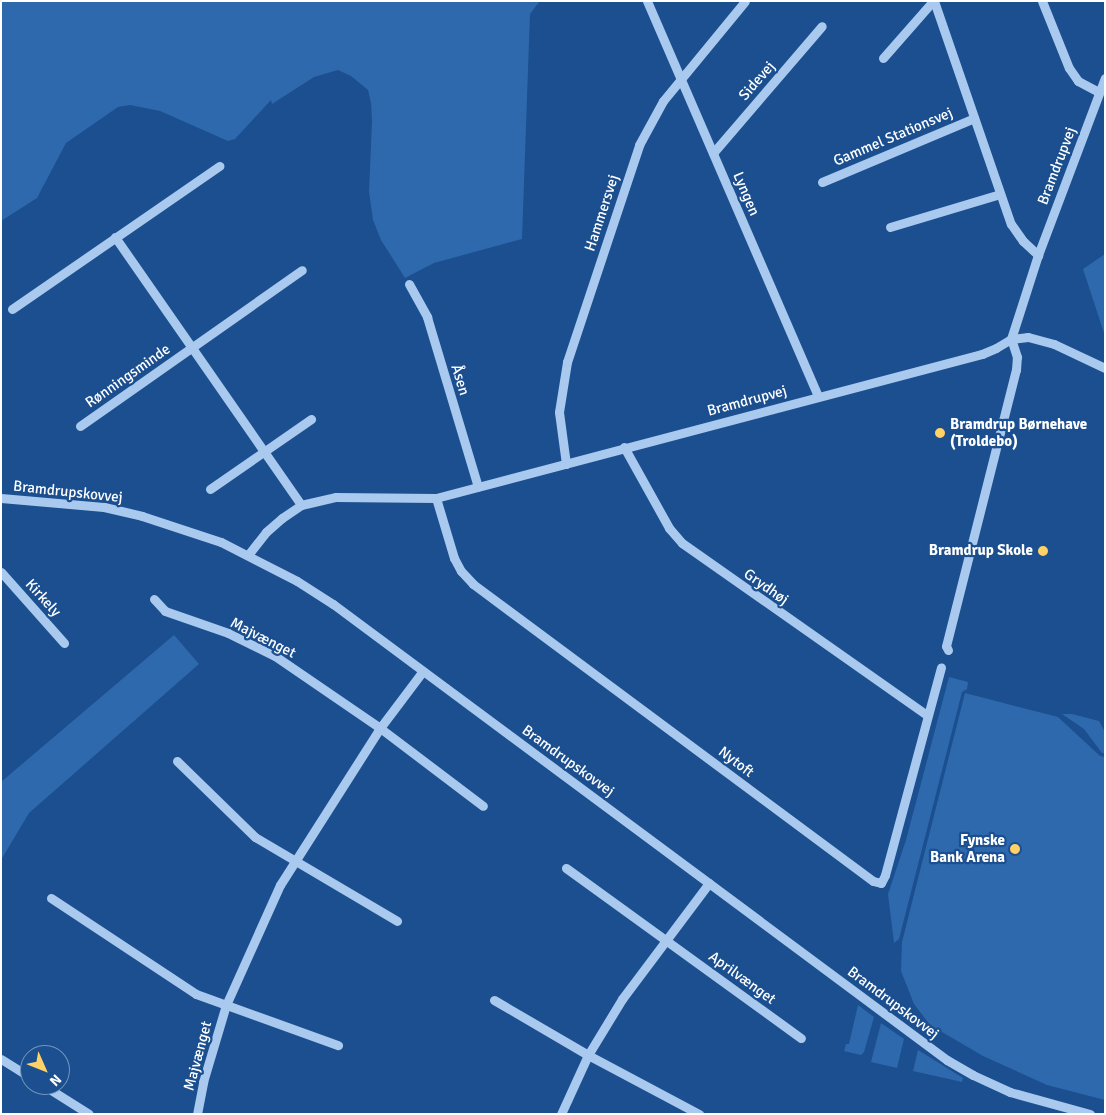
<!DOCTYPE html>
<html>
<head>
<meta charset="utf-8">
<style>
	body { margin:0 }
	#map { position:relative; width:1106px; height:1115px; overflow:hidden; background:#1b4f8f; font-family:Signika,sans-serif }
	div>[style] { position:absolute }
	.green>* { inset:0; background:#2e69ad }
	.minor>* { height:9px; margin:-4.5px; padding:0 4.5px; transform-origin:4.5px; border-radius:4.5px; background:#a9c9ee }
	.dots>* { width:14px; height:14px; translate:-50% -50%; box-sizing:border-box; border:2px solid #1b4f8f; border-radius:50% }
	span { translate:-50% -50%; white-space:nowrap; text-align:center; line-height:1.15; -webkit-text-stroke:4.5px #1b4f8f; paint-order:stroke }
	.street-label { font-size:15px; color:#fff }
	.poi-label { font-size:15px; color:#fff; font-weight:700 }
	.left { translate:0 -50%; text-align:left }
	.right { translate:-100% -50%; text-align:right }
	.frame { position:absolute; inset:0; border:2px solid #fff; pointer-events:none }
	.north { position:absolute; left:20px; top:1045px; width:50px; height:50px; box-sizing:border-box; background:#1b4f8f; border:1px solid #7695bc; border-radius:50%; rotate:134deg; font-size:14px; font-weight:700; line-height:20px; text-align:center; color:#fff }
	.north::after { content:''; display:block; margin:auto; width:18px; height:22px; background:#ffd166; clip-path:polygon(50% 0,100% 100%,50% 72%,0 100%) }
</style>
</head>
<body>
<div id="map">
	<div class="green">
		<div style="clip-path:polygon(1px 1px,540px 1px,530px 14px,522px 239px,434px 263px,405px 278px,381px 240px,373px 220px,369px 192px,372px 121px,371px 103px,368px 90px,351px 76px,338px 70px,314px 77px,272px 104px,271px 100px,235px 139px,228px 141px,160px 111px,130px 105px,118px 107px,66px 143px,37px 198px,1px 221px)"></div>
		<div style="clip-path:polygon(1105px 254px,1105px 336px,1083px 269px)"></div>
		<div style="clip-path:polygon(174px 635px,199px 664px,29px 813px,1px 860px,1px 782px)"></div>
		<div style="clip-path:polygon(949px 677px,968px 682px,967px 689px,962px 692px,899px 939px,894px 943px,888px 894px,906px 840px)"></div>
		<div style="clip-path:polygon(965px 693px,1058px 717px,1100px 756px,1105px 757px,1105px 1100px,1047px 1085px,983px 1056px,930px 1025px,914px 1004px,901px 971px,902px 942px)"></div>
		<div style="clip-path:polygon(1062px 714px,1072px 714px,1099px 721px,1105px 732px,1105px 753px,1102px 753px,1084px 729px)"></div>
		<div style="clip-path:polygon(858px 1005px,874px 1017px,864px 1052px,861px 1055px,844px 1051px,846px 1044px,849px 1044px)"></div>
		<div style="clip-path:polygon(881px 1023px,904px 1039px,897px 1068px,871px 1062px)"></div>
		<div style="clip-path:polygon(918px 1050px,963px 1078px,962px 1082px,913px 1071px)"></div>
	</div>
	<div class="minor">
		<div style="left:647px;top:1px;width:431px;rotate:66.6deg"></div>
		<div style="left:934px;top:1px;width:236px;rotate:71deg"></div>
		<div style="left:1011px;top:224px;width:21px;rotate:55deg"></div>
		<div style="left:1023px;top:241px;width:21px;rotate:43deg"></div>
		<div style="left:1042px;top:1px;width:72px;rotate:68.1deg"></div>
		<div style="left:1069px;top:68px;width:16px;rotate:55deg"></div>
		<div style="left:1078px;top:81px;width:24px;rotate:28deg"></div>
		<div style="left:883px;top:58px;width:76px;rotate:-48.7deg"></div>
		<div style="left:713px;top:153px;width:167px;rotate:-49.4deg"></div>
		<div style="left:822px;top:182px;width:165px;rotate:-22.8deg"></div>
		<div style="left:890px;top:227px;width:115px;rotate:-16.7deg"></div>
		<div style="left:115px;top:237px;width:326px;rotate:55.2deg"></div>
		<div style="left:409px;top:284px;width:38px;rotate:61deg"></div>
		<div style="left:427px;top:317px;width:177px;rotate:73.3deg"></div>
		<div style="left:12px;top:309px;width:252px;rotate:-34.6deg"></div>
		<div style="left:80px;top:426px;width:271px;rotate:-35.1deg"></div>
		<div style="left:624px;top:447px;width:93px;rotate:60.9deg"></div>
		<div style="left:669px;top:528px;width:20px;rotate:49deg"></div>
		<div style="left:682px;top:543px;width:299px;rotate:35.1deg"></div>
		<div style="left:566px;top:464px;width:52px;rotate:-97.7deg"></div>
		<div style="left:559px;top:412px;width:51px;rotate:-80.9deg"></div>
		<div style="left:567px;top:362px;width:229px;rotate:-71.6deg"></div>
		<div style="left:639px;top:145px;width:50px;rotate:-61.4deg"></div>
		<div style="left:663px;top:101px;width:129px;rotate:-50.6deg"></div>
		<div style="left:210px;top:489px;width:123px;rotate:-34.7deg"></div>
		<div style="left:1px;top:498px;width:103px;rotate:5deg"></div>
		<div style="left:104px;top:507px;width:39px;rotate:13deg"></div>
		<div style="left:142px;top:516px;width:83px;rotate:18.2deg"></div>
		<div style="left:221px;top:542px;width:85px;rotate:27.2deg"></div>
		<div style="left:297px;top:581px;width:43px;rotate:32.6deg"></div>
		<div style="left:333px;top:604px;width:765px;rotate:36.6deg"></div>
		<div style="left:947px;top:1060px;width:30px;rotate:30deg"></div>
		<div style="left:973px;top:1075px;width:41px;rotate:24.7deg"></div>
		<div style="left:1010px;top:1092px;width:83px;rotate:15.4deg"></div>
		<div style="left:436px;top:498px;width:63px;rotate:73.3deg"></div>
		<div style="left:454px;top:558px;width:15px;rotate:62deg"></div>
		<div style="left:461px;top:571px;width:18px;rotate:47deg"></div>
		<div style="left:473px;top:584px;width:498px;rotate:36.6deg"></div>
		<div style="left:873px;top:881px;width:8px;rotate:14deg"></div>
		<div style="left:881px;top:883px;width:9px;rotate:-63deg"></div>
		<div style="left:885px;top:875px;width:215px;rotate:-74.9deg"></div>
		<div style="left:248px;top:555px;width:29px;rotate:-52deg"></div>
		<div style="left:266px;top:532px;width:21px;rotate:-41deg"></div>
		<div style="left:282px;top:518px;width:23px;rotate:-34deg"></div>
		<div style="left:301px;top:505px;width:36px;rotate:-13deg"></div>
		<div style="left:336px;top:497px;width:100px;rotate:0.6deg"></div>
		<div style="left:436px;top:498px;width:565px;rotate:-14.77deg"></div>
		<div style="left:982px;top:354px;width:15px;rotate:-23deg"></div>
		<div style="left:996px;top:348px;width:17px;rotate:-31deg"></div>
		<div style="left:1011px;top:339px;width:88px;rotate:-72.2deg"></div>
		<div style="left:1038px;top:255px;width:189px;rotate:-69.3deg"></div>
		<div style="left:1px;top:572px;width:95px;rotate:48.4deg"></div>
		<div style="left:154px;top:599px;width:16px;rotate:47deg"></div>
		<div style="left:165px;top:611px;width:67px;rotate:19.2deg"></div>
		<div style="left:228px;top:633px;width:52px;rotate:26.1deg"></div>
		<div style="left:275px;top:656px;width:127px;rotate:34.4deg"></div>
		<div style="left:380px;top:728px;width:129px;rotate:37.1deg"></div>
		<div style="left:948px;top:650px;width:4px;rotate:-117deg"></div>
		<div style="left:946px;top:646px;width:285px;rotate:-75.8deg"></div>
		<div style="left:1016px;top:370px;width:13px;rotate:-86deg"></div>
		<div style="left:1017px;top:357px;width:19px;rotate:-108deg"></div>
		<div style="left:1011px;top:339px;width:17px;rotate:-7deg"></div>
		<div style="left:1028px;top:337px;width:27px;rotate:15deg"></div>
		<div style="left:1054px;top:344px;width:56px;rotate:25.2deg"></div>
		<div style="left:177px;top:761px;width:109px;rotate:44.3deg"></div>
		<div style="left:255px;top:837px;width:165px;rotate:30.6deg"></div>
		<div style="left:566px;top:868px;width:290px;rotate:35.9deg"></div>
		<div style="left:51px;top:898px;width:174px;rotate:33.5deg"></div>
		<div style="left:196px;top:994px;width:151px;rotate:19.8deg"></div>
		<div style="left:494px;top:1000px;width:109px;rotate:30.3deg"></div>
		<div style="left:588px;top:1055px;width:126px;rotate:28deg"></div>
		<div style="left:1px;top:1059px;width:34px;rotate:32deg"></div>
		<div style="left:43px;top:1085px;width:54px;rotate:32.2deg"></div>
		<div style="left:197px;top:1114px;width:33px;rotate:-79deg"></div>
		<div style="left:203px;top:1082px;width:80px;rotate:-73.4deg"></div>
		<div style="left:226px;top:1005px;width:132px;rotate:-65.8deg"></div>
		<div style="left:280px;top:885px;width:186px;rotate:-57.5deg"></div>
		<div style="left:380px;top:728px;width:71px;rotate:-53deg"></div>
		<div style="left:561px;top:1114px;width:65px;rotate:-65.4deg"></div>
		<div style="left:588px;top:1055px;width:66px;rotate:-58.7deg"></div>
		<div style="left:622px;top:999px;width:145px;rotate:-53.1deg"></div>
	</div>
	<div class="dots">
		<div style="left:940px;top:433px;background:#ffd166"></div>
		<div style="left:1043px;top:551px;background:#ffd166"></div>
		<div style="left:1015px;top:849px;background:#ffd166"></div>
	</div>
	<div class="street-label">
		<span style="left:757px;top:81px;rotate:-49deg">Sidevej</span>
		<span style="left:893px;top:137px;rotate:-23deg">Gammel Stationsvej</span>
		<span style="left:1057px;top:166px;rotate:-69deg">Bramdrupvej</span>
		<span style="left:746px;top:194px;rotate:67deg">Lyngen</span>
		<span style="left:602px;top:213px;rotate:-72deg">Hammersvej</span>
		<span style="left:128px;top:376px;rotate:-35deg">Rønningsminde</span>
		<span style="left:460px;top:380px;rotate:73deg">Åsen</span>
		<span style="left:747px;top:401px;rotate:-15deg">Bramdrupvej</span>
		<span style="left:68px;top:492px;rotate:6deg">Bramdrupskovvej</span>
		<span style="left:766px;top:587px;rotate:35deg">Grydhøj</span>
		<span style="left:43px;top:598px;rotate:48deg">Kirkely</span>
		<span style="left:263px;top:638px;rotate:27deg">Majvænget</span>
		<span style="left:568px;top:761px;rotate:36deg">Bramdrupskovvej</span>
		<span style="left:736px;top:762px;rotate:37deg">Nytoft</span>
		<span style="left:742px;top:978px;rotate:36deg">Aprilvænget</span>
		<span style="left:893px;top:1003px;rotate:37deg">Bramdrupskovvej</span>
		<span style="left:198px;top:1056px;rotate:-75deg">Majvænget</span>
	</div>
	<div class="poi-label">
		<span class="left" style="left:950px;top:433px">Bramdrup Børnehave<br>(Troldebo)</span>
		<span class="right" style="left:1033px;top:551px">Bramdrup Skole</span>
		<span class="right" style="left:1005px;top:849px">Fynske<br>Bank Arena</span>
	</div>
	<div class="frame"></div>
	<div class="north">N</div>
</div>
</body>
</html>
